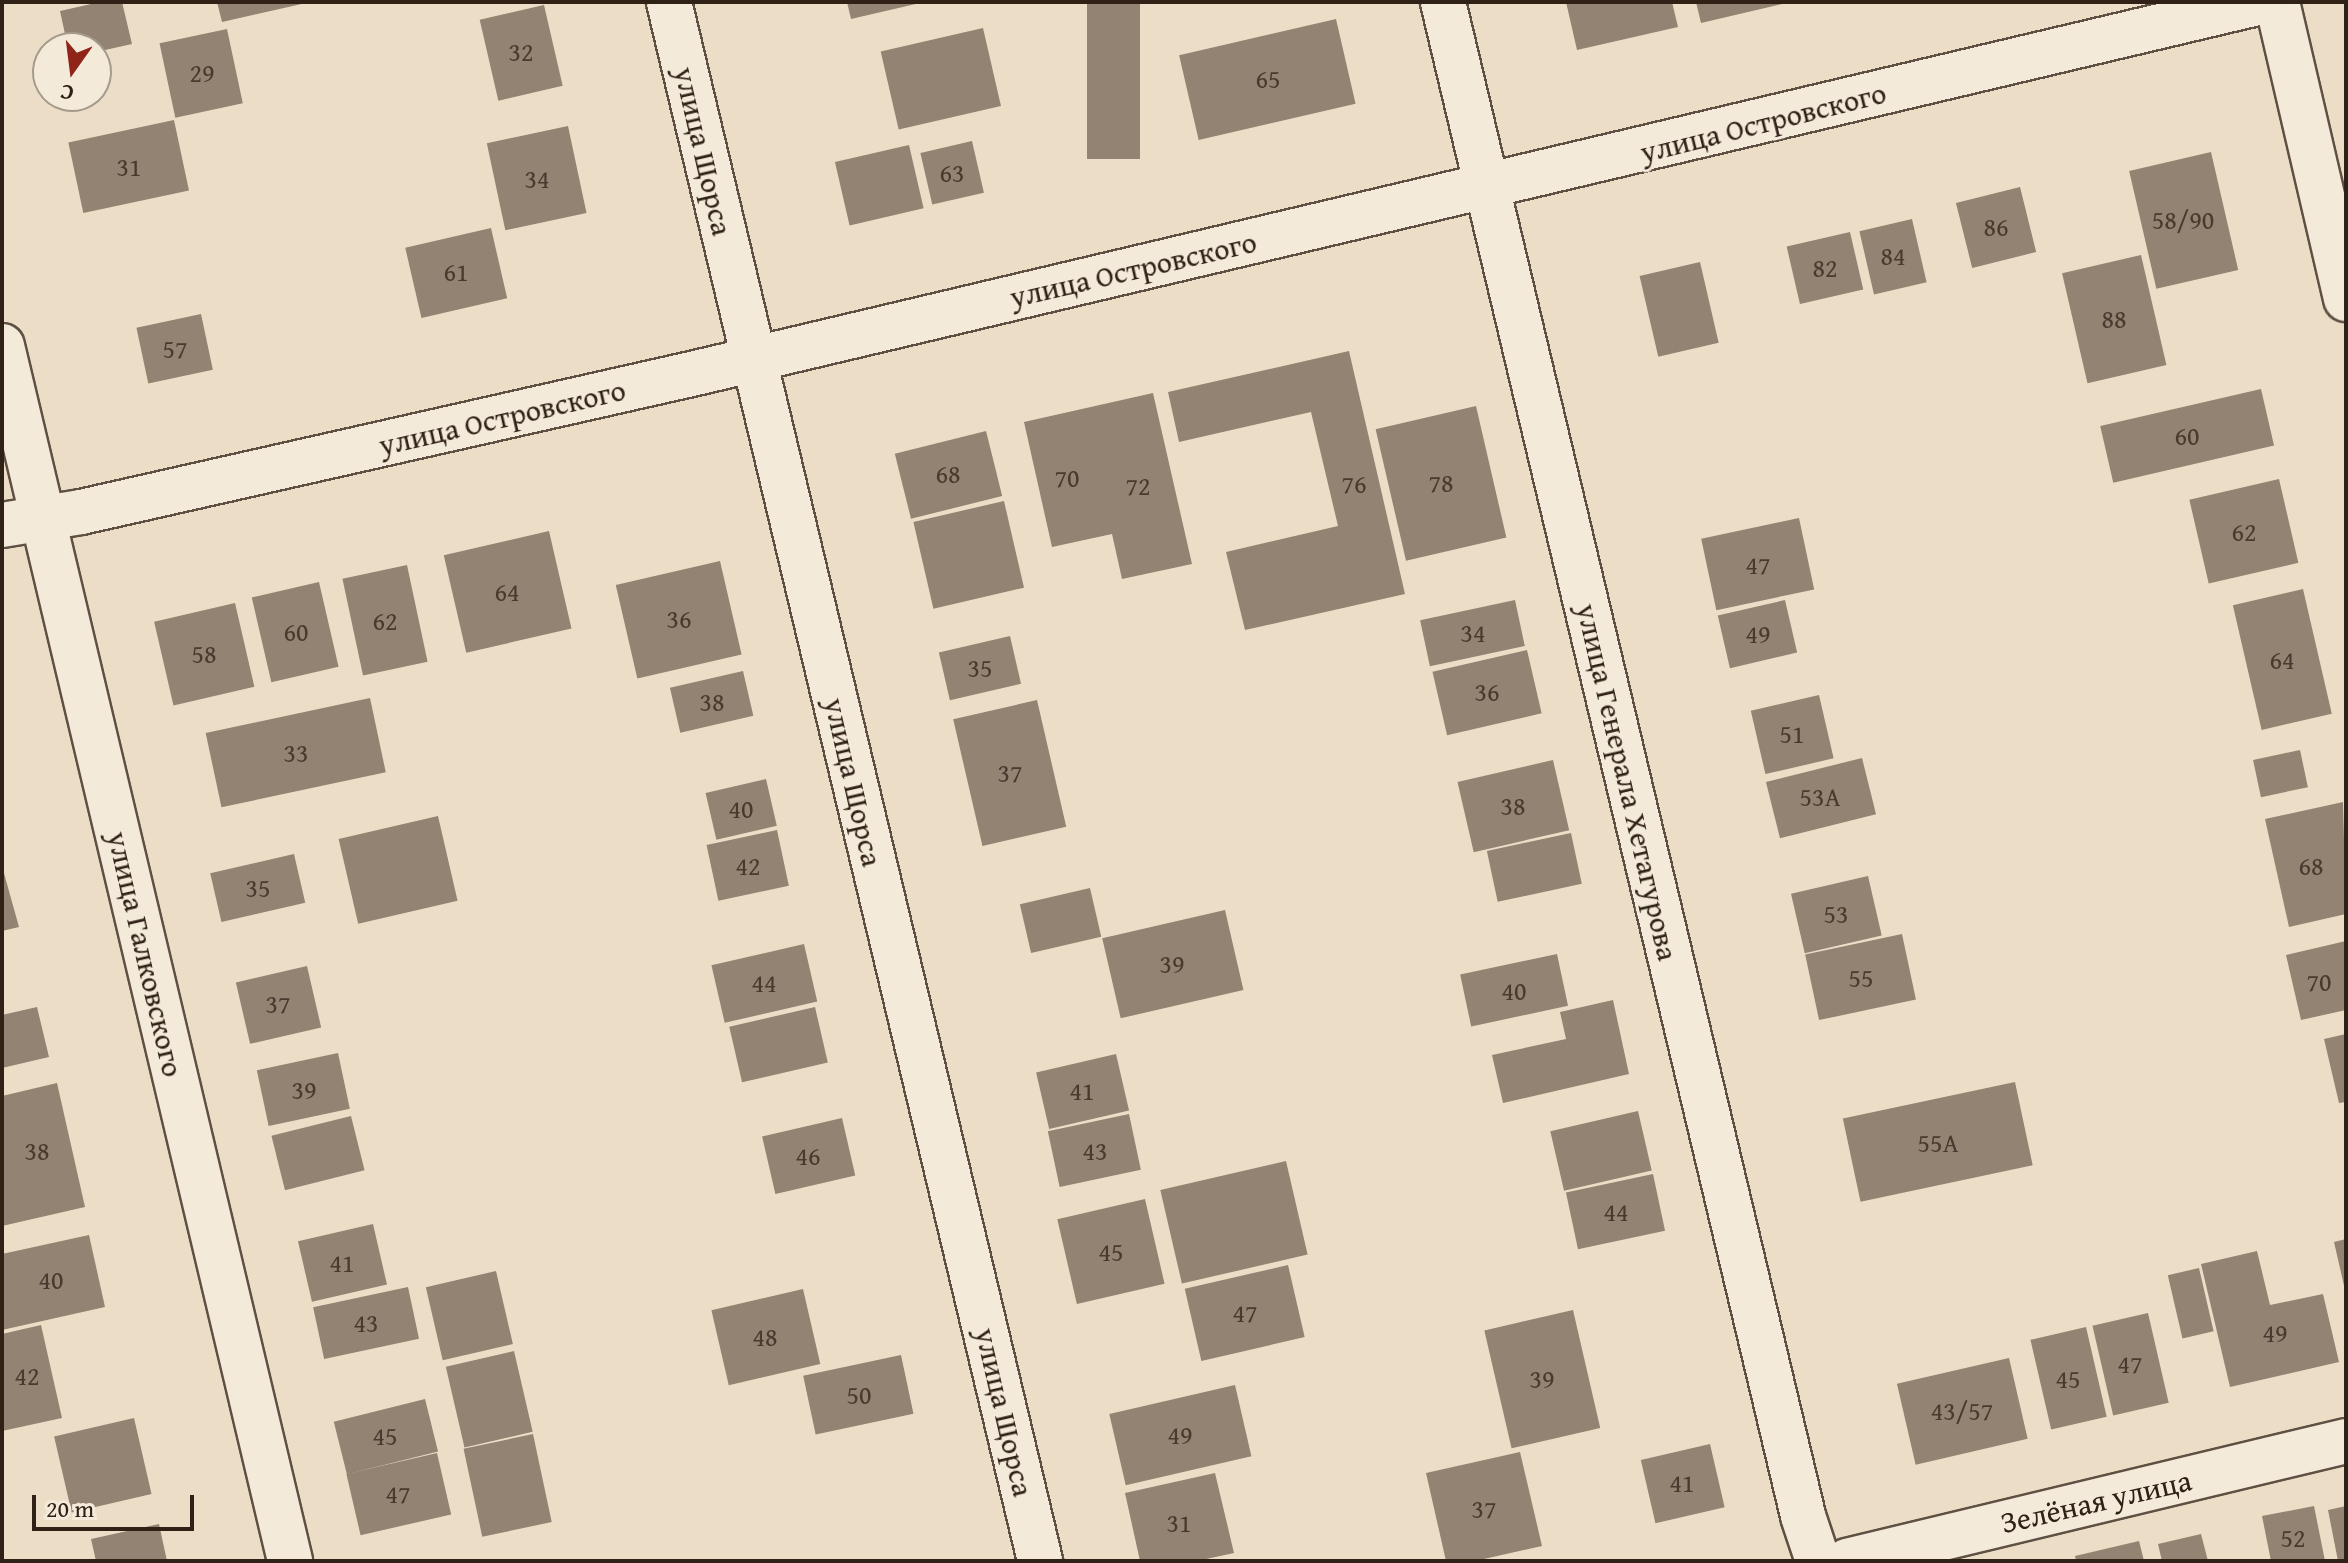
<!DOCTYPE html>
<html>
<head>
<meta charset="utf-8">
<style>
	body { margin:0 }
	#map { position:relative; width:2348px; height:1563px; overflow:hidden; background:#ecdec6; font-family:"Gentium Book Plus",serif }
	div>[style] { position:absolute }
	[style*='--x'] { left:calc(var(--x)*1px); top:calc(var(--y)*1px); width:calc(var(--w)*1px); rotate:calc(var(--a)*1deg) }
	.building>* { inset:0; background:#928372; transform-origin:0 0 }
	.roads { filter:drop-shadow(2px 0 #5f5043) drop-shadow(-2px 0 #5f5043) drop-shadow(0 2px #5f5043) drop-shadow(0 -2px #5f5043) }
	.minor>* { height:44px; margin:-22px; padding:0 22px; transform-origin:22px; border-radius:22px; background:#f3eada }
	span { translate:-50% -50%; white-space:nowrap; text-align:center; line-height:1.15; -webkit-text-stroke:6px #f3eada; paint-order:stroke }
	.number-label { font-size:26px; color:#483a2e }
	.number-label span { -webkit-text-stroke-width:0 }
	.street-label { font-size:30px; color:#302117 }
	.frame { position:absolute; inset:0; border:4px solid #302117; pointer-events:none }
	.north { position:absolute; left:32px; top:32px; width:80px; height:80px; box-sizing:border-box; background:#f3eada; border:2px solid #a59a8c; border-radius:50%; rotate:194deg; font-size:22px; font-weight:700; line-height:32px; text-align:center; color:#302117 }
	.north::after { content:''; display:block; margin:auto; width:28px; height:36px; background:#8f2418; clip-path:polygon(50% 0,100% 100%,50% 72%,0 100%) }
	.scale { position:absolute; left:32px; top:1495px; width:162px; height:36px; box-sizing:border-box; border:4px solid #302117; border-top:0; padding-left:10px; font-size:24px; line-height:28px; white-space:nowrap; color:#302117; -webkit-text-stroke:6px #f3eada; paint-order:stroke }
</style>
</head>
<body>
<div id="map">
	<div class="building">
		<div style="clip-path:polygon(100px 2px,122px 2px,132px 44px,96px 52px,96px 48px,68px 48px,60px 11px)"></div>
		<div style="clip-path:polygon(217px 2px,306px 2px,306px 3px,222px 22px)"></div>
		<div style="clip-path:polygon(847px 2px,920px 2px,920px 3px,851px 19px)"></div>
		<div style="left:1087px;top:2px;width:53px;height:157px"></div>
		<div style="clip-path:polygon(1566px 2px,1672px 2px,1678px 27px,1577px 50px)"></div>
		<div style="clip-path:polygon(1696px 2px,1786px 2px,1786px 3px,1701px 23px)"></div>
		<div style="left:544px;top:5px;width:83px;height:66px;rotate:77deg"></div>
		<div style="left:1336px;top:19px;width:87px;height:161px;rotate:77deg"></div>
		<div style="left:983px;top:28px;width:80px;height:105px;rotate:77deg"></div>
		<div style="left:227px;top:29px;width:76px;height:69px;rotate:78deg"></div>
		<div style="left:174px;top:120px;width:72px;height:108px;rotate:78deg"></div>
		<div style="left:568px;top:126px;width:89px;height:83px;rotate:78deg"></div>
		<div style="left:972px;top:141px;width:53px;height:53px;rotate:77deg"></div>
		<div style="left:909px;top:145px;width:65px;height:76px;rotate:77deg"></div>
		<div style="left:2211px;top:152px;width:121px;height:84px;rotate:77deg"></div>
		<div style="left:2020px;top:187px;width:67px;height:66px;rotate:76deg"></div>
		<div style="left:1912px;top:219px;width:65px;height:54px;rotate:77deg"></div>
		<div style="left:491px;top:228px;width:72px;height:88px;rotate:77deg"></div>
		<div style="left:1850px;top:232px;width:59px;height:65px;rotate:77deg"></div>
		<div style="left:2141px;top:255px;width:113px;height:81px;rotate:77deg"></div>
		<div style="left:1700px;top:262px;width:83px;height:62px;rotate:77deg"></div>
		<div style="left:201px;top:314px;width:57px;height:66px;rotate:78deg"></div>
		<div style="clip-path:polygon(1349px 351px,1405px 594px,1245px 630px,1226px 552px,1338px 526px,1311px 412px,1179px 442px,1168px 392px)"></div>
		<div style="left:2261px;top:389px;width:58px;height:165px;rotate:77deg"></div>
		<div style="clip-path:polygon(1153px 393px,1192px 564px,1122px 579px,1112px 534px,1052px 547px,1024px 422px)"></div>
		<div style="left:1476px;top:406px;width:135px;height:103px;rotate:77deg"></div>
		<div style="left:986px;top:431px;width:67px;height:94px;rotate:76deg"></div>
		<div style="left:2279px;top:479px;width:86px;height:92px;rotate:77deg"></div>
		<div style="left:1004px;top:501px;width:89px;height:93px;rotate:77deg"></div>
		<div style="left:1799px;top:518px;width:73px;height:100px;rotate:78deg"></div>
		<div style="left:549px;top:531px;width:100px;height:108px;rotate:77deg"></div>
		<div style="left:720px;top:561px;width:96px;height:107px;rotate:77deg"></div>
		<div style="left:407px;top:565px;width:99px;height:66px;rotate:78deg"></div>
		<div style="left:319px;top:582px;width:87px;height:69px;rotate:77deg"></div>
		<div style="left:2303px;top:589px;width:128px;height:72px;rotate:77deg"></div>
		<div style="left:1515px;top:600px;width:47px;height:97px;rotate:78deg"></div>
		<div style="left:1785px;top:600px;width:54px;height:69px;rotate:77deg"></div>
		<div style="left:235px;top:603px;width:86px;height:83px;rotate:77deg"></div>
		<div style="left:1010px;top:636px;width:49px;height:73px;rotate:77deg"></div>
		<div style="left:1527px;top:650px;width:65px;height:97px;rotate:77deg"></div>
		<div style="left:743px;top:671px;width:46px;height:75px;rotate:77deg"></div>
		<div style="left:1819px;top:695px;width:65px;height:70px;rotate:77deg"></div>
		<div style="left:370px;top:698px;width:76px;height:168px;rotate:78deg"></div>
		<div style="left:1037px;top:700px;width:130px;height:86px;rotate:77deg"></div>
		<div style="left:2300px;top:750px;width:38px;height:48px;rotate:78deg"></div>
		<div style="left:1862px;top:758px;width:58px;height:99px;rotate:76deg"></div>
		<div style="left:1553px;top:760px;width:72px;height:98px;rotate:77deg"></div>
		<div style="left:766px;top:779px;width:48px;height:62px;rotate:77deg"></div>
		<div style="clip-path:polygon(2343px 802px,2346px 914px,2289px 927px,2265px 819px)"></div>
		<div style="left:438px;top:816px;width:87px;height:102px;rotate:77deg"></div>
		<div style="left:777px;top:830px;width:57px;height:72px;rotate:78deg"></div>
		<div style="left:1571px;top:833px;width:52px;height:86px;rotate:78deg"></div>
		<div style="left:294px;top:854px;width:50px;height:86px;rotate:77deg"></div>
		<div style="clip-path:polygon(2px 866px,19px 927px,2px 931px)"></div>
		<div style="left:1868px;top:876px;width:61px;height:79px;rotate:77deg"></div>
		<div style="left:1090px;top:888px;width:50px;height:72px;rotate:77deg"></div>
		<div style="left:1225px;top:910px;width:82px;height:126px;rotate:77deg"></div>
		<div style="left:1902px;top:934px;width:67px;height:99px;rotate:78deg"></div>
		<div style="clip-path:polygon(2346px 941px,2346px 1010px,2301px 1020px,2286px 955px)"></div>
		<div style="left:804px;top:944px;width:59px;height:95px;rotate:77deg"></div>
		<div style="left:1557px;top:954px;width:53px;height:99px;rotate:78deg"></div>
		<div style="left:307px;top:966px;width:63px;height:73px;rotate:77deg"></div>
		<div style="clip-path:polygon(1613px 1000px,1629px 1074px,1503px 1103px,1492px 1055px,1566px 1039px,1560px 1012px)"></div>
		<div style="clip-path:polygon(37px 1007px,49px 1057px,2px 1068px,2px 1015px)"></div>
		<div style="left:815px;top:1007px;width:57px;height:88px;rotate:77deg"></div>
		<div style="clip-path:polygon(2346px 1034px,2346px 1102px,2339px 1103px,2324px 1039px)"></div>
		<div style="left:338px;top:1053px;width:57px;height:83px;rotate:78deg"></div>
		<div style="left:1116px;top:1054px;width:58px;height:82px;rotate:77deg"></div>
		<div style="left:2015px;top:1082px;width:85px;height:176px;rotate:78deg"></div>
		<div style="clip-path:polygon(57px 1083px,85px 1207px,2px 1226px,2px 1096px)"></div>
		<div style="left:1638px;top:1111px;width:61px;height:90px;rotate:77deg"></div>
		<div style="left:1129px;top:1114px;width:57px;height:83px;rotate:78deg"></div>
		<div style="left:351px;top:1116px;width:56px;height:82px;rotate:76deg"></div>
		<div style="left:842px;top:1118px;width:59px;height:82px;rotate:77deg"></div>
		<div style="left:1286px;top:1161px;width:96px;height:129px;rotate:77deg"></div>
		<div style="left:1653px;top:1174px;width:58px;height:89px;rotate:78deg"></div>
		<div style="left:1145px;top:1199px;width:87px;height:90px;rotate:77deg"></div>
		<div style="left:373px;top:1224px;width:62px;height:77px;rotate:77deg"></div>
		<div style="clip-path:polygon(89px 1235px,105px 1307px,2px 1330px,2px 1254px)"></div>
		<div style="clip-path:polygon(2346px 1239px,2346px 1290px,2345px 1290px,2334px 1242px)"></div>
		<div style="clip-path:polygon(2257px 1251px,2270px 1305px,2323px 1294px,2339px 1362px,2230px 1387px,2201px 1264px)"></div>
		<div style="left:1288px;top:1265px;width:74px;height:106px;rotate:77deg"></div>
		<div style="left:2199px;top:1268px;width:65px;height:32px;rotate:77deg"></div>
		<div style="left:496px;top:1271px;width:75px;height:72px;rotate:77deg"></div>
		<div style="left:408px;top:1287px;width:53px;height:97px;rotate:78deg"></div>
		<div style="left:803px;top:1289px;width:77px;height:94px;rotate:77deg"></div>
		<div style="left:1573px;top:1310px;width:121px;height:91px;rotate:77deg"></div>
		<div style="left:2148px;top:1313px;width:92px;height:57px;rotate:77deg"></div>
		<div style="clip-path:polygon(41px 1325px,62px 1418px,2px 1431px,2px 1334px)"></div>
		<div style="left:2086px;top:1327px;width:92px;height:57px;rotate:77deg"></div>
		<div style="left:514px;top:1351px;width:83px;height:70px;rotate:77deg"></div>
		<div style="left:901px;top:1355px;width:60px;height:100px;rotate:78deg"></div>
		<div style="left:2009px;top:1358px;width:83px;height:115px;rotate:77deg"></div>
		<div style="left:1235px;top:1385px;width:73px;height:129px;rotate:77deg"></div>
		<div style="left:425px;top:1399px;width:54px;height:94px;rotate:76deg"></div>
		<div style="left:134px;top:1418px;width:78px;height:82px;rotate:77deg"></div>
		<div style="left:533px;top:1434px;width:90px;height:71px;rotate:78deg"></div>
		<div style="left:1710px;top:1444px;width:65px;height:71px;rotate:77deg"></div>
		<div style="clip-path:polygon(1520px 1452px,1542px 1546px,1475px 1561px,1446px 1561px,1426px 1473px)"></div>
		<div style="left:437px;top:1453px;width:63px;height:93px;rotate:77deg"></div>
		<div style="clip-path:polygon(1215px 1473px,1234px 1553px,1197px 1561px,1140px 1561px,1125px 1493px)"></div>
		<div style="clip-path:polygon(2314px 1506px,2325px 1561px,2271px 1561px,2262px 1516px)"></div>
		<div style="clip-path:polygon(2346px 1506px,2346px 1561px,2338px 1561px,2328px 1510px)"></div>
		<div style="clip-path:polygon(159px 1524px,167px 1561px,96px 1561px,91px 1539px)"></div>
		<div style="clip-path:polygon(2201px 1534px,2208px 1561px,2162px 1561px,2158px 1544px)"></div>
		<div style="clip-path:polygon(2139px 1541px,2144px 1561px,2076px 1561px,2075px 1556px)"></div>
	</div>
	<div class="roads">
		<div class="minor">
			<div style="--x:669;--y:2;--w:1603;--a:76.61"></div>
			<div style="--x:1443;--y:2;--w:1556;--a:76.62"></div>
			<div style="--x:1803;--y:1516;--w:47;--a:71.6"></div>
			<div style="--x:2277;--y:2;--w:305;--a:76.9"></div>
			<div style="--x:2;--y:346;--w:1249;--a:76.66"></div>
			<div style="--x:2;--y:525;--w:80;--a:-9.3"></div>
			<div style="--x:81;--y:512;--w:635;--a:-12.74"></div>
			<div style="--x:700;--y:372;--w:1604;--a:-13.33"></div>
			<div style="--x:1847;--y:1561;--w:513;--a:-13.52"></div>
		</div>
	</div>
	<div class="number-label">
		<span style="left:521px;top:52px">32</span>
		<span style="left:202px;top:73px">29</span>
		<span style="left:1268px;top:79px">65</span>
		<span style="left:129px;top:167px">31</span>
		<span style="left:952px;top:173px">63</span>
		<span style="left:537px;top:179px">34</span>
		<span style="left:2183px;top:220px">58/90</span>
		<span style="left:1996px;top:227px">86</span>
		<span style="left:1893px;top:256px">84</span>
		<span style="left:1825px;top:268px">82</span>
		<span style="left:456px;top:272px">61</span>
		<span style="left:2114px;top:319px">88</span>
		<span style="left:175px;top:349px">57</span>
		<span style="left:2187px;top:436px">60</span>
		<span style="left:948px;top:474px">68</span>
		<span style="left:1067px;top:478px">70</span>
		<span style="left:1441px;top:483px">78</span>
		<span style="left:1354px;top:484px">76</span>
		<span style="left:1138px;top:486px">72</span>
		<span style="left:2244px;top:532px">62</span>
		<span style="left:1758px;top:565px">47</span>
		<span style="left:507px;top:592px">64</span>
		<span style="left:679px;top:619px">36</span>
		<span style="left:385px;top:621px">62</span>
		<span style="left:296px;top:632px">60</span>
		<span style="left:1473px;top:633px">34</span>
		<span style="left:1758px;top:634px">49</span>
		<span style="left:204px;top:654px">58</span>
		<span style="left:2282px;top:660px">64</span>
		<span style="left:980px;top:668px">35</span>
		<span style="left:1487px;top:692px">36</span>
		<span style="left:712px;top:702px">38</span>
		<span style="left:1792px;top:734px">51</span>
		<span style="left:296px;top:753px">33</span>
		<span style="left:1010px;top:773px">37</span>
		<span style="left:1820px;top:797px">53А</span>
		<span style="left:1513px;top:806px">38</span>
		<span style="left:741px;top:809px">40</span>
		<span style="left:748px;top:866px">42</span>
		<span style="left:2311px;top:866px">68</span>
		<span style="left:258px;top:888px">35</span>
		<span style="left:1836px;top:914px">53</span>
		<span style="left:1172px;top:964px">39</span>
		<span style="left:1861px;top:978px">55</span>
		<span style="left:2319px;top:982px">70</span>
		<span style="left:764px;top:983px">44</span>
		<span style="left:1514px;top:991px">40</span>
		<span style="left:278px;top:1004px">37</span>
		<span style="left:304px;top:1090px">39</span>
		<span style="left:1082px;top:1091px">41</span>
		<span style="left:1938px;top:1143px">55А</span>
		<span style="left:37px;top:1151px">38</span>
		<span style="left:1095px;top:1151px">43</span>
		<span style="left:808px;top:1156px">46</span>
		<span style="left:1616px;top:1212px">44</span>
		<span style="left:1111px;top:1252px">45</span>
		<span style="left:342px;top:1263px">41</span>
		<span style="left:51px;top:1280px">40</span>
		<span style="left:1245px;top:1313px">47</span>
		<span style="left:366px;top:1323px">43</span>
		<span style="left:2275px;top:1333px">49</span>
		<span style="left:765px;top:1337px">48</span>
		<span style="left:2130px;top:1364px">47</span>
		<span style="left:27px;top:1376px">42</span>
		<span style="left:1542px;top:1379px">39</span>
		<span style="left:2068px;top:1379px">45</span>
		<span style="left:859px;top:1395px">50</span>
		<span style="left:1962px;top:1411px">43/57</span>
		<span style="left:1180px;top:1435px">49</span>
		<span style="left:385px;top:1436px">45</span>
		<span style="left:1682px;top:1483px">41</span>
		<span style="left:398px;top:1494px">47</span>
		<span style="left:1484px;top:1509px">37</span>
		<span style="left:1179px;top:1523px">31</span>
		<span style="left:2293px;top:1538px">52</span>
	</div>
	<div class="street-label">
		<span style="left:1763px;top:122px;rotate:-14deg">улица Островского</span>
		<span style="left:704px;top:151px;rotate:77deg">улица Щорса</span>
		<span style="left:1133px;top:269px;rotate:-13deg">улица Островского</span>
		<span style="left:502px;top:417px;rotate:-13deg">улица Островского</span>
		<span style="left:854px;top:782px;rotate:77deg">улица Щорса</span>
		<span style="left:1628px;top:782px;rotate:77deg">улица Генерала Хетагурова</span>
		<span style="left:146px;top:954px;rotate:77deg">улица Галковского</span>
		<span style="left:1005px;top:1412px;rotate:77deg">улица Щорса</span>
		<span style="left:2096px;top:1501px;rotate:-13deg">Зелёная улица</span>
	</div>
	<div class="frame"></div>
	<div class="north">С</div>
	<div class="scale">20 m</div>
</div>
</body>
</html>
